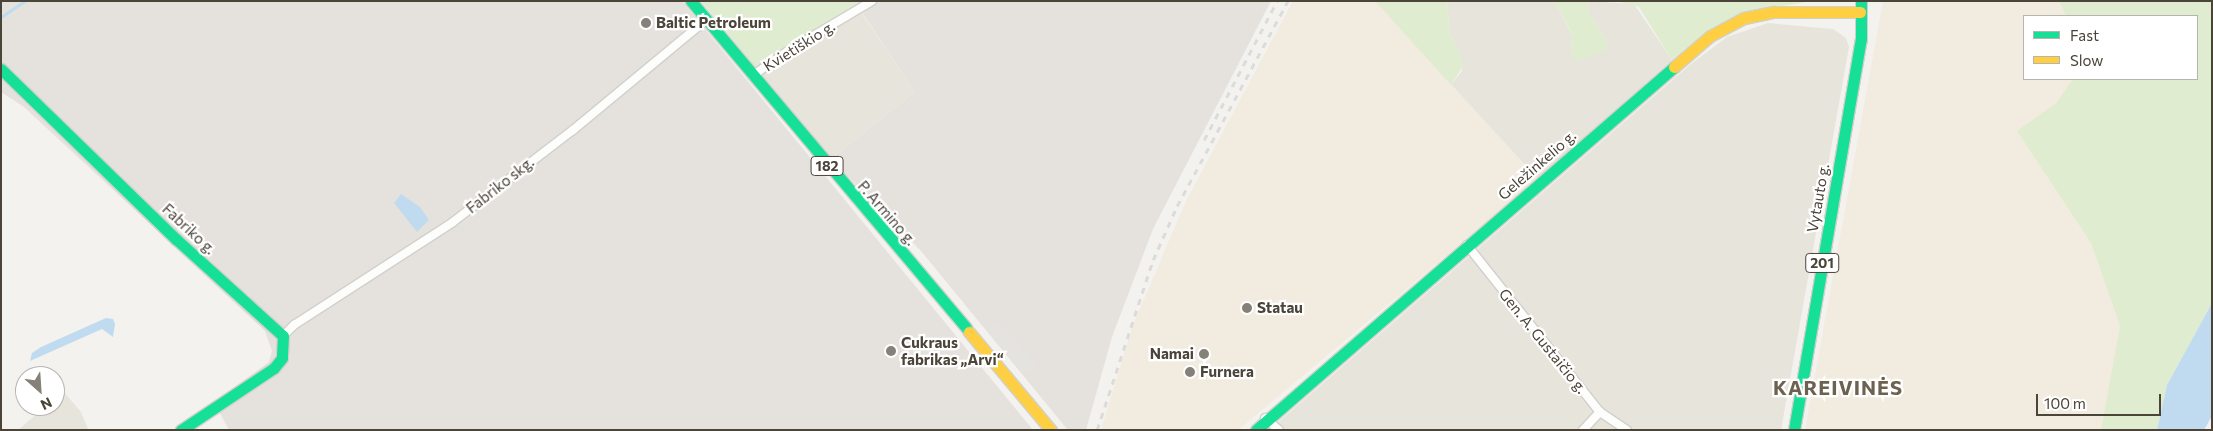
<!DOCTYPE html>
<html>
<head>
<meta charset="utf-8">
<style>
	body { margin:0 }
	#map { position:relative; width:2213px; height:431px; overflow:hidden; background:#f3f2ee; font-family:Commissioner,sans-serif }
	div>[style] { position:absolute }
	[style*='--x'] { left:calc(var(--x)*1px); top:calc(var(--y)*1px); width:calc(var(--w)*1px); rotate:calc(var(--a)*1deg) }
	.residential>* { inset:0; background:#e7e4dc }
	.commercial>* { inset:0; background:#f2ebdf }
	.industrial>* { inset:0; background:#e5e2de }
	.green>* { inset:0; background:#e0eccf }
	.parking>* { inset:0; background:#e5e3df; transform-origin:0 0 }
	.water>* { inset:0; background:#c0dbef }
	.stream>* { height:2.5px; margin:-1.25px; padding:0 1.25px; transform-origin:1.25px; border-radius:1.25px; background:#c0dbef }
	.roads { filter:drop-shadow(1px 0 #d1d0cb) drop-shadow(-1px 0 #d1d0cb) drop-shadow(0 1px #d1d0cb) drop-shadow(0 -1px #d1d0cb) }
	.street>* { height:8px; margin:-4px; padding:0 4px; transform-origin:4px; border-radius:4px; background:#fdfdfc }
	.fast>* { height:11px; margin:-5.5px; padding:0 5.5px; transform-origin:5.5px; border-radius:5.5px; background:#16e098 }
	.slow>* { height:11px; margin:-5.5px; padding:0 5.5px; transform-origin:5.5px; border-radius:5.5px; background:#ffcf43 }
	.rail>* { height:2.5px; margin-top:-1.25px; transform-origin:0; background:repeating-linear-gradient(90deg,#dbdbda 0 6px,transparent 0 12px) }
	.dots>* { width:14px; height:14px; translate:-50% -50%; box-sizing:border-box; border:2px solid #fff; border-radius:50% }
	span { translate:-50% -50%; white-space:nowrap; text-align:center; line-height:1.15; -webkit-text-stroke:4.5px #fff; paint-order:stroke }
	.shield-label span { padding:1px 4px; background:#fff; border:1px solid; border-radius:4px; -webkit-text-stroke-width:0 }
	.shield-label { font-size:14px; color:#4a4439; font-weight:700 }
	.poi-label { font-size:15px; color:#4a4439; font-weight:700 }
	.left { translate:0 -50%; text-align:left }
	.right { translate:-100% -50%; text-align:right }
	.street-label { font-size:15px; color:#4a4439 }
	.district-label { font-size:20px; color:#6d6250; font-weight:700; letter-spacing:1px }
	.frame { position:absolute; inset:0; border:2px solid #4a4439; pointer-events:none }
	.legend { position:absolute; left:2023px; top:15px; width:175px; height:65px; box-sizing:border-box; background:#fff; border:1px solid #b7b4b0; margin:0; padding:6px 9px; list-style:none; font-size:15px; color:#4a4439 }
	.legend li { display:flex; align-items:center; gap:10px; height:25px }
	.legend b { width:25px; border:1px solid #b7b4b0 }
	.north { position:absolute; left:15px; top:366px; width:50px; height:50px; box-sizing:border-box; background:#fff; border:1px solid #b7b4b0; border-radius:50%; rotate:154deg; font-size:14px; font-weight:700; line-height:20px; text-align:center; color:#4a4439 }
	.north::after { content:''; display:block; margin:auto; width:18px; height:22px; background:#858178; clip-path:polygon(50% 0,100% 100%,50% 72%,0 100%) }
	.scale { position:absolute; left:2036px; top:394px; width:125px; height:22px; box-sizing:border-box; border:2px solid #4a4439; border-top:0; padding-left:6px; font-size:15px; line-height:18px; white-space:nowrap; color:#4a4439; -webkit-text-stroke:4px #fff; paint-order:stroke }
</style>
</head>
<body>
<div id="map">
	<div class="residential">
		<div style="clip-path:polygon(861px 1px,877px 1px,861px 12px,915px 92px,831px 159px,754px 65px)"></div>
		<div style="clip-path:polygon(1447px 1px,1555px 1px,1572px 35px,1571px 55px,1609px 44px,1587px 10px,1588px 1px,1634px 4px,1672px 60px,1538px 179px,1451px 85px,1462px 71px,1461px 54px,1450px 35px)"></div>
		<div style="clip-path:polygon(1768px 23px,1833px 29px,1846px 38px,1849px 47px,1781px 430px,1269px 430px,1691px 64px,1727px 37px)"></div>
		<div style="clip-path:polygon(64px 392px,81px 412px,88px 429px,18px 430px,46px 406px,55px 406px,55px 399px)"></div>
	</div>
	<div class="commercial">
		<div style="clip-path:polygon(1293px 1px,1375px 1px,1538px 179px,1238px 430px,1101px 430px,1133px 325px,1186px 201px)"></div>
		<div style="clip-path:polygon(1883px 1px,2059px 1px,2066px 16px,2024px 16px,2024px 79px,2073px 79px,2056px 103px,2017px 131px,2091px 243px,2120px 326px,2101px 430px,1805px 430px)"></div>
	</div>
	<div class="industrial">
		<div style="clip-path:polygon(1px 1px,682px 1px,1033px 430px,229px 430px,214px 402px,269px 362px,272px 351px,265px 331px,24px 107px,1px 92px)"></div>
		<div style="clip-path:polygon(877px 1px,1271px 1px,1153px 229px,1112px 337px,1086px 430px,1067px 429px,921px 251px,831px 159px,915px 92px,861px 11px)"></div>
	</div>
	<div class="green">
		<div style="clip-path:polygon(701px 1px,861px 1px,754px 65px)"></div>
		<div style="clip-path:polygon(1375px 1px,1447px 1px,1450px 35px,1461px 54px,1463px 66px,1451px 85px)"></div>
		<div style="clip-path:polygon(1555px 1px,1588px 1px,1587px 10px,1609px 44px,1606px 49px,1578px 61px,1571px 55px,1572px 34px)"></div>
		<div style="clip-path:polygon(1616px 1px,1812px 1px,1742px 13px,1707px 30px,1672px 60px,1639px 7px)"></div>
		<div style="clip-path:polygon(2059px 1px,2212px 1px,2212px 303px,2167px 385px,2157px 430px,2101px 430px,2120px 326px,2091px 243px,2017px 131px,2056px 103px,2073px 79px,2197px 79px,2197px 16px,2066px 16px)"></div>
	</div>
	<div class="parking">
		<div style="left:999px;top:321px;width:57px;height:15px;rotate:50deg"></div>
	</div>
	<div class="water">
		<div style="clip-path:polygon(401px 194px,420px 207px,429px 220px,417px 232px,394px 203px)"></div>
		<div style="clip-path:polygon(2212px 303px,2212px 416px,2204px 430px,2157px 430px,2167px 385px)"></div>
		<div style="clip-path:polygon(106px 318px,113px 319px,115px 324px,113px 337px,102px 329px,30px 361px,32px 353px,41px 347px)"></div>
	</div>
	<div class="stream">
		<div style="--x:1;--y:17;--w:29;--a:-34"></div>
	</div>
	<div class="roads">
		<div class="street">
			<div style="--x:752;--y:76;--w:44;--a:-34.8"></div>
			<div style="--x:788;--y:51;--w:98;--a:-30.8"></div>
			<div style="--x:1467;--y:245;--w:213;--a:51.5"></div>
			<div style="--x:1600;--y:412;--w:32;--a:34"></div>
			<div style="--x:283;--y:336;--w:16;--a:-45"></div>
			<div style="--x:294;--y:325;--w:189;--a:-32.9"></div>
			<div style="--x:453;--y:222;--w:151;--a:-37.5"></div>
			<div style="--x:573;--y:130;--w:173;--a:-39.6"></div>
			<div style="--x:1265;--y:418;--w:18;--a:41"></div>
			<div style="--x:1583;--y:430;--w:25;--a:-47"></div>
		</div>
		<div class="fast">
			<div style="--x:691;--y:1;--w:427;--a:49.9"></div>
			<div style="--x:1;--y:69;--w:244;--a:44.2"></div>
			<div style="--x:176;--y:239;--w:144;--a:42.2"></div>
			<div style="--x:283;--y:336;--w:22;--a:93"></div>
			<div style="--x:282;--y:358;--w:13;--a:129"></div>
			<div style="--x:274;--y:368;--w:112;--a:146.3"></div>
			<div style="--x:1256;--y:430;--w:554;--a:-40.97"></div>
			<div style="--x:1794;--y:430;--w:397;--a:-80.3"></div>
			<div style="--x:1861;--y:39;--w:38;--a:-90"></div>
		</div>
		<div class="slow">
			<div style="--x:1674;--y:67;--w:48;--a:-40.7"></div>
			<div style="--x:1710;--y:36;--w:38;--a:-28"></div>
			<div style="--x:1744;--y:18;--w:30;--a:-12"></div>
			<div style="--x:1773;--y:12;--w:87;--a:0"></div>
			<div style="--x:969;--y:332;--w:128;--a:50.1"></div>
		</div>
	</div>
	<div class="rail">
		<div style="--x:1204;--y:140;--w:157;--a:-62.3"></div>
		<div style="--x:1097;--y:430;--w:179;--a:-71.8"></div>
		<div style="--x:1153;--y:260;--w:59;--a:-66"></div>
		<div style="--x:1177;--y:206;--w:233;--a:-61.6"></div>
	</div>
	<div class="dots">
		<div style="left:646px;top:23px;background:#858178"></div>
		<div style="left:1247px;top:308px;background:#858178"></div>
		<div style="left:891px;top:351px;background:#858178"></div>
		<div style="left:1204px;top:354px;background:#858178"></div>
		<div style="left:1190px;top:372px;background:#858178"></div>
	</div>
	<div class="shield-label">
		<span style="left:827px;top:166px">182</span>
		<span style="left:1822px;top:263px">201</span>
	</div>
	<div class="poi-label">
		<span class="left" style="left:656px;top:23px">Baltic Petroleum</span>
		<span class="left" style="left:1257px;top:308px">Statau</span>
		<span class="left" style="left:901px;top:351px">Cukraus<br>fabrikas „Arvi“</span>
		<span class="right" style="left:1194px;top:354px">Namai</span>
		<span class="left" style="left:1200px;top:372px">Furnera</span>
	</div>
	<div class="street-label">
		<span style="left:799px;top:46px;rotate:-32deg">Kvietiškio g.</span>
		<span style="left:1537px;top:165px;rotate:-41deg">Geležinkelio g.</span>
		<span style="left:500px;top:185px;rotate:-38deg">Fabriko skg.</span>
		<span style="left:1818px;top:198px;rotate:-80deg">Vytauto g.</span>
		<span style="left:887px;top:213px;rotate:49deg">P. Armino g.</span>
		<span style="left:189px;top:229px;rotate:43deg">Fabriko g.</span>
		<span style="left:1543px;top:341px;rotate:51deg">Gen. A. Gustaičio g.</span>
	</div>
	<div class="district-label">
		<span style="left:1838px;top:387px">KAREIVINĖS</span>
	</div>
	<div class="frame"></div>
	<ul class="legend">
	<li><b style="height:6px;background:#16e098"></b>Fast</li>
	<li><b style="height:6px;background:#ffcf43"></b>Slow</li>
	</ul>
	<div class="north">N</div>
	<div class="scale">100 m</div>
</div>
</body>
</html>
